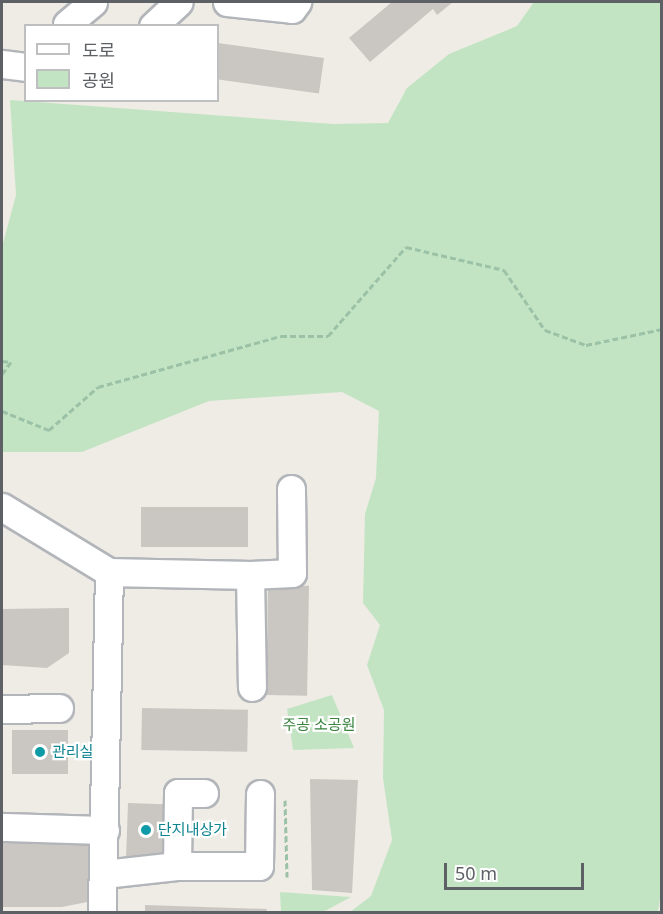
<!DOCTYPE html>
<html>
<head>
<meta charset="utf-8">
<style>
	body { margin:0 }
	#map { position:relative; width:663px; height:914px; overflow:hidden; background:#eeece5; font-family:"Noto Sans","Noto Sans KR",sans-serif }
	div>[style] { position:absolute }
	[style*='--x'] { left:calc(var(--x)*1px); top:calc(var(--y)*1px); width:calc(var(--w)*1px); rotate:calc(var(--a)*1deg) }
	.green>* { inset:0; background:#c3e4c3 }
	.building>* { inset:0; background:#cac7c2; transform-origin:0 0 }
	.path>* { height:3px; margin-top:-1.5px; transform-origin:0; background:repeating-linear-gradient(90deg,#9bc2a6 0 6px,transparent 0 9px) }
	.roads { filter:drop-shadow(2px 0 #b2b5b9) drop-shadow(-2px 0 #b2b5b9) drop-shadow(0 2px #b2b5b9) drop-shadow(0 -2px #b2b5b9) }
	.minor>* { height:27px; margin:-13.5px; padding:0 13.5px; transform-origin:13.5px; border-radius:13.5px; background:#fff }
	.dots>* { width:16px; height:16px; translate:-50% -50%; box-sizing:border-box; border:3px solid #fff; border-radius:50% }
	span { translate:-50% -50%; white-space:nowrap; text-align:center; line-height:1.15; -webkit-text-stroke:4.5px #fff; paint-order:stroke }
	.park-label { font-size:15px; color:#3b853f }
	.culture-label { font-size:15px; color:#0d838f }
	.left { translate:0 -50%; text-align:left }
	.frame { position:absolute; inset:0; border:3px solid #5d6064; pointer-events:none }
	.legend { position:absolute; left:24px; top:24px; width:195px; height:78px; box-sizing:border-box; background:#fff; border:2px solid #bebfc1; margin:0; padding:8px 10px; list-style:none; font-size:18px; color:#5d6064 }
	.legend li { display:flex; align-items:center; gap:12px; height:30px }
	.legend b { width:30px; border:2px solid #bebfc1 }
	.scale { position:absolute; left:444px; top:863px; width:140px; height:27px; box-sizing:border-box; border:3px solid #5d6064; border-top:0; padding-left:8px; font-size:18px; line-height:21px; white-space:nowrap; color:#5d6064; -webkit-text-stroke:4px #fff; paint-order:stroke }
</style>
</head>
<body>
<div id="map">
	<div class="green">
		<div style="clip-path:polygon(534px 2px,661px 2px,662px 885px,658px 912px,350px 912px,371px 896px,392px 840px,383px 778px,384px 710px,367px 665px,380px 625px,363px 603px,365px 514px,376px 478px,379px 411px,342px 392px,209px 401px,82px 452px,2px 452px,2px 247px,16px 195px,10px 100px,333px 124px,388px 123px,407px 88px,449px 54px,517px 26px)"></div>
		<div style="clip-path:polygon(332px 695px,354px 748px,293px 750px,287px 709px)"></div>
		<div style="clip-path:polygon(280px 892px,351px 897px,323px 912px,281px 912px)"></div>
	</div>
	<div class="building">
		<div style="clip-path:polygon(392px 2px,453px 2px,437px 15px,433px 9px,370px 62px,349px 38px)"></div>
		<div style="left:218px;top:43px;width:107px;height:36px;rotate:8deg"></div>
		<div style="left:248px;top:507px;width:40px;height:107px;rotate:90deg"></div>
		<div style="left:268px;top:585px;width:41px;height:110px;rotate:1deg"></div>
		<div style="clip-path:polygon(69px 608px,69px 653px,47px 668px,2px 665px,2px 609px)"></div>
		<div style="left:142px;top:708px;width:106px;height:42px;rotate:1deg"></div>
		<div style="left:12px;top:730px;width:56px;height:44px"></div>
		<div style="clip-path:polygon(310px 779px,358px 780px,352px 893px,312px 890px)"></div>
		<div style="left:128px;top:803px;width:36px;height:55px;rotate:2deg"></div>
		<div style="clip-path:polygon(2px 835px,90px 838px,92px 901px,62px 907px,2px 907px)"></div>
		<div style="clip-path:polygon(145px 905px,267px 909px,266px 912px,145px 912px)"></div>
	</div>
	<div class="path">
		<div style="--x:2;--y:361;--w:9;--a:6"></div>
		<div style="--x:11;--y:362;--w:15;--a:127"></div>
		<div style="--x:2;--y:411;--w:51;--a:22"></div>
		<div style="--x:49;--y:430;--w:65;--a:-41.3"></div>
		<div style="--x:98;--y:387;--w:190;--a:-15.6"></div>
		<div style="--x:281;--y:336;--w:47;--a:0"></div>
		<div style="--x:328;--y:336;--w:118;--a:-48.8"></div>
		<div style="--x:406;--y:247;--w:101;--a:13.2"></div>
		<div style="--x:504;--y:270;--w:73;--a:55.7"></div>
		<div style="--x:545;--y:330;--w:44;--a:20.1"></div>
		<div style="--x:586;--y:345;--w:78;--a:-11.9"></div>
		<div style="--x:285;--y:800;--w:77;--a:88.5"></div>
	</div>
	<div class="roads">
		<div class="minor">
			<div style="--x:227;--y:2;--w:65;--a:6.1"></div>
			<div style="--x:292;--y:9;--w:9;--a:-54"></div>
			<div style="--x:67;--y:24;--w:34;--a:-40"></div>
			<div style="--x:153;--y:26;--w:35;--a:-43"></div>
			<div style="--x:2;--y:64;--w:24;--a:7"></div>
			<div style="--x:2;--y:507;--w:125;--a:31.3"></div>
			<div style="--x:109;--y:572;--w:340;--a:91.2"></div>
			<div style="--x:109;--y:572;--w:141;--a:1.2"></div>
			<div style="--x:250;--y:575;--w:112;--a:89"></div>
			<div style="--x:250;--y:575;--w:42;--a:-2.7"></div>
			<div style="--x:292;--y:573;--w:84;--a:-90.7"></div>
			<div style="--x:2;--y:709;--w:57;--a:-1"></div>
			<div style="--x:2;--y:827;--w:103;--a:1.7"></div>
			<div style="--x:177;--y:866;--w:73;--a:-89.2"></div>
			<div style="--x:178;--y:793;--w:26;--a:0"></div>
			<div style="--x:104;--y:874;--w:73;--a:-6.3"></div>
			<div style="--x:177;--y:866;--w:82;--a:0"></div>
			<div style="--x:259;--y:866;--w:72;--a:-89.2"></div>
		</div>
	</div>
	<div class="dots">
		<div style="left:40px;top:752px;background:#0f9aa8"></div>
		<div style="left:146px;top:830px;background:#0f9aa8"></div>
	</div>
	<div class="park-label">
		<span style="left:319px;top:725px">주공 소공원</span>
	</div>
	<div class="culture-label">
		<span class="left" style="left:52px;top:752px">관리실</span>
		<span class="left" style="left:158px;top:830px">단지내상가</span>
	</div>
	<div class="frame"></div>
	<ul class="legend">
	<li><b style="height:8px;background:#fff"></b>도로</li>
	<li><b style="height:16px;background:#c3e4c3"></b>공원</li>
	</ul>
	<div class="scale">50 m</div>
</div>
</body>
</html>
